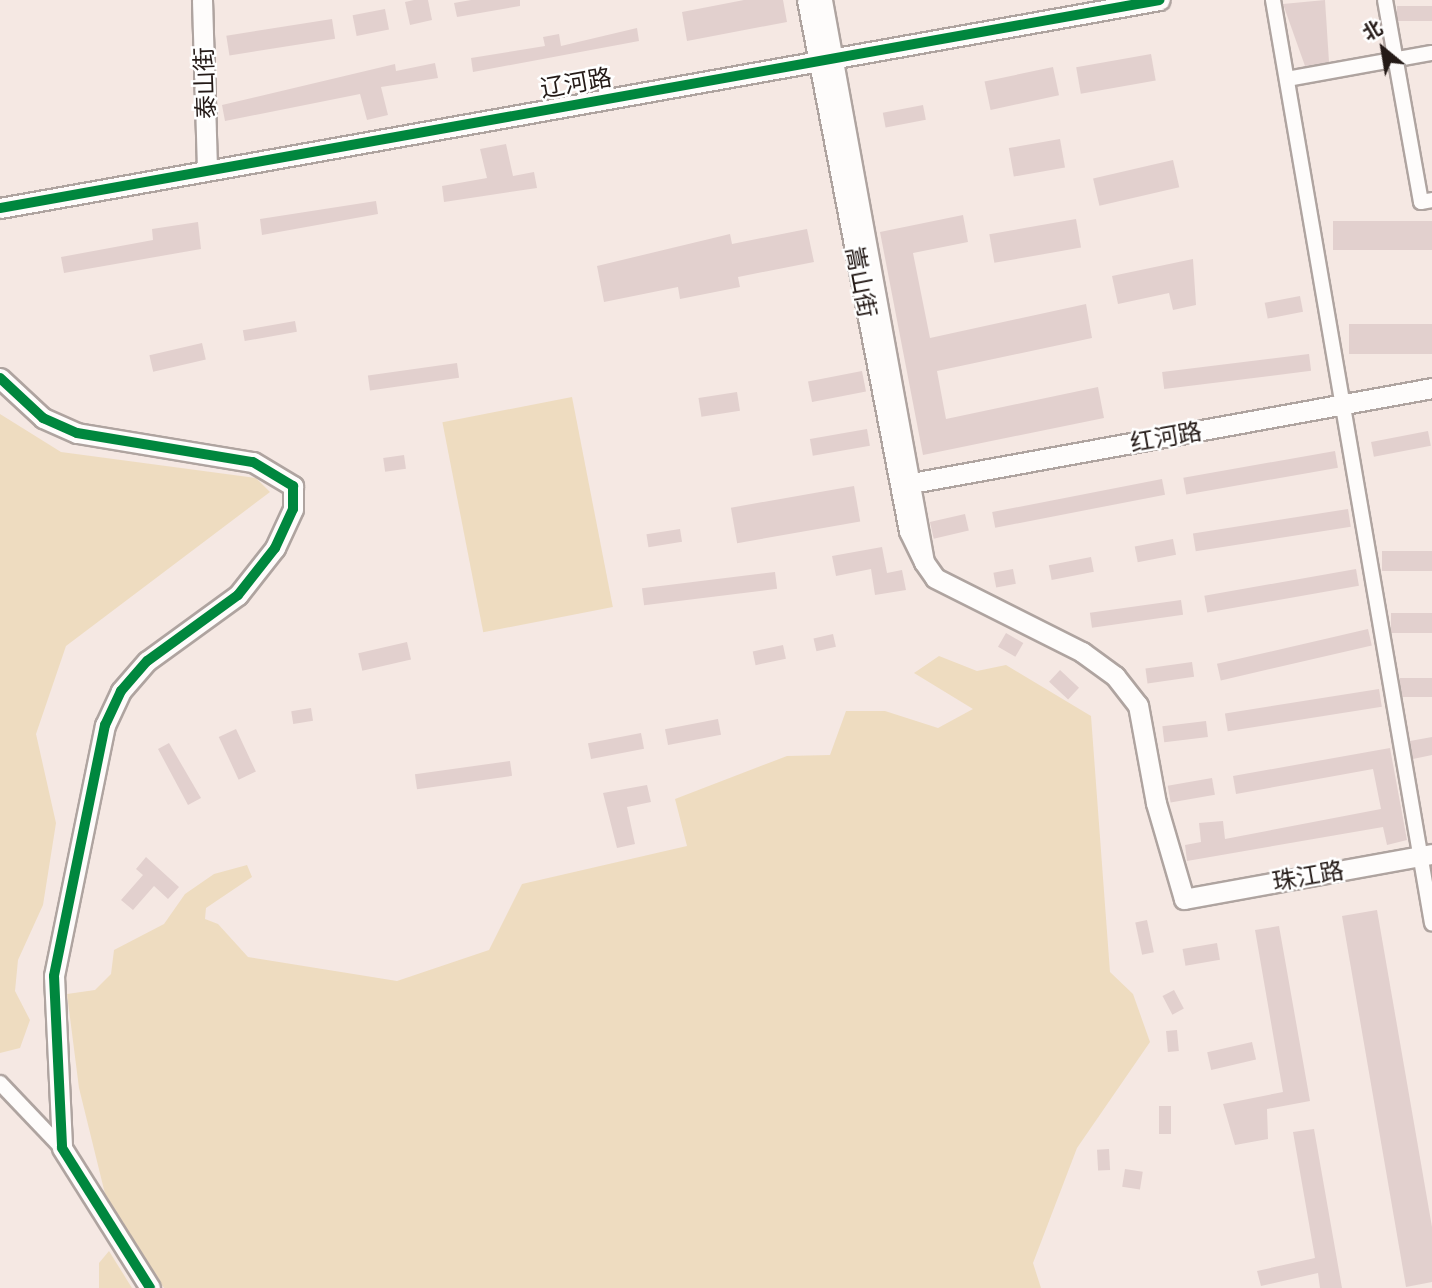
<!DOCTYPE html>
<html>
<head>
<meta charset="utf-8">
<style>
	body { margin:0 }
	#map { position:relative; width:1432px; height:1288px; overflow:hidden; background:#f5e8e3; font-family:Poppins,"Noto Sans SC",sans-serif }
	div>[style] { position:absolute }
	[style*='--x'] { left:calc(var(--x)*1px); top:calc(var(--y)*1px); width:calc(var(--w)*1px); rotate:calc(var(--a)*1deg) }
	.green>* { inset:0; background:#eedcc0; transform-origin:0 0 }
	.building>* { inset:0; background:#e2d0ce; transform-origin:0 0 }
	.roads { filter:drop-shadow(2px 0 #afa4a0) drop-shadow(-2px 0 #afa4a0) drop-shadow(0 2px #afa4a0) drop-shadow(0 -2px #afa4a0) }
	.street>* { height:14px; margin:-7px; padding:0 7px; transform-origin:7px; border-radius:7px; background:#fefcfb }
	.secondary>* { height:19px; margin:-9.5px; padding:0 9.5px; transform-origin:9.5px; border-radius:9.5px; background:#fefcfb }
	.cycleway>* { height:10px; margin:-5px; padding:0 5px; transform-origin:5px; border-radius:5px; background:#00873e }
	span { translate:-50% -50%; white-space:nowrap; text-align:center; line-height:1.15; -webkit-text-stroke:5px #fff; paint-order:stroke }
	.street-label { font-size:24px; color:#241a17 }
	.north { position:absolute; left:1348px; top:14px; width:70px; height:70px; -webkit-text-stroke:5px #fff; paint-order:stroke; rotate:330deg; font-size:19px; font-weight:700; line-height:28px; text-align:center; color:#241a17 }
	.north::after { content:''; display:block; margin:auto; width:24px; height:32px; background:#241a17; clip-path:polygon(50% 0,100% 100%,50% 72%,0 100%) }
</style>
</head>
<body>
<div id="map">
	<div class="green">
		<div style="left:572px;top:397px;width:214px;height:132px;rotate:79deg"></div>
		<div style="clip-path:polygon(0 414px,61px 452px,256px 478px,270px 492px,66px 646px,36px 734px,56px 823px,43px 905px,18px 960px,15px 991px,30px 1020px,20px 1048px,0 1053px)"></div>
		<div style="clip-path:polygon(939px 656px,977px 671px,1006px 665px,1091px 716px,1110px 972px,1133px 994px,1150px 1042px,1077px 1148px,1033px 1263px,1041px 1288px,164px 1288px,108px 1206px,79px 1088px,67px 994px,95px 990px,111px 974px,114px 950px,164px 924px,185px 894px,214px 874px,247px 865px,252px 877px,206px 908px,205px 919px,218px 924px,248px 957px,397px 981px,489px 950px,522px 884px,687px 846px,675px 799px,787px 756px,830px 755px,846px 711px,885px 711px,938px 728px,973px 709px,914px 673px)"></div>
		<div style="clip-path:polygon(109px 1251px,132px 1288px,99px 1288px,99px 1263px)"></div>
	</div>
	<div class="building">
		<div style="clip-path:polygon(414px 0,428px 0,432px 20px,410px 25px,405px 2px)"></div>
		<div style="clip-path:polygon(471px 0,520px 0,520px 6px,457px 17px,454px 3px)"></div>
		<div style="clip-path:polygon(744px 0,783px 0,787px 22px,687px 41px,682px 12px)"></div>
		<div style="clip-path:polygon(1325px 0,1329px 62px,1305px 66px,1283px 4px)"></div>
		<div style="left:1432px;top:6px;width:15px;height:35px;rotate:90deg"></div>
		<div style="left:385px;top:9px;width:21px;height:33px;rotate:79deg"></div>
		<div style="left:332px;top:19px;width:20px;height:107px;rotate:81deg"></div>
		<div style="clip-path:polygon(637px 28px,639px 41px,473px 72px,471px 58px,545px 46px,543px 37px,559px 34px,561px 46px)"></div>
		<div style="left:1151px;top:54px;width:27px;height:76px;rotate:80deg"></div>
		<div style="clip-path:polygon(435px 63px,438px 78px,381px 87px,388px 115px,367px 120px,360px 94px,225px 121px,222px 105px,395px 64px,396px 71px)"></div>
		<div style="left:1053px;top:67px;width:29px;height:70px;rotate:78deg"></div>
		<div style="left:923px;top:105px;width:15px;height:41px;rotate:79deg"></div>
		<div style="left:1060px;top:139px;width:29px;height:52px;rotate:80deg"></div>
		<div style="clip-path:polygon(506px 144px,513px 176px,534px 172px,537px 188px,444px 202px,442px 186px,487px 178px,480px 149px)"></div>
		<div style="left:1173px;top:160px;width:28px;height:82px;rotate:77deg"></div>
		<div style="clip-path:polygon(376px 201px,378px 214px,262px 235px,260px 219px)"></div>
		<div style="clip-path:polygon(963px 215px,968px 242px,913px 253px,930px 338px,1086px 304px,1092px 338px,937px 371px,946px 419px,1098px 387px,1104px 418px,923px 455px,880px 232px)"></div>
		<div style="left:1076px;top:219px;width:29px;height:88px;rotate:80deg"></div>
		<div style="left:1432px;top:221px;width:29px;height:99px;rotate:90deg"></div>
		<div style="clip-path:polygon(198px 222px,201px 249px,64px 273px,61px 257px,153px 240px,152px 229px)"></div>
		<div style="clip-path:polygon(807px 229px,814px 262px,738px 277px,740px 287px,680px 299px,678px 287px,604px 302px,597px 266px,730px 234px,732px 244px)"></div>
		<div style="clip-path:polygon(1193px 259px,1196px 305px,1173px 310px,1169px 293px,1118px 304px,1112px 276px)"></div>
		<div style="left:1300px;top:296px;width:16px;height:36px;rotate:79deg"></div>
		<div style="left:295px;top:321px;width:11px;height:53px;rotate:80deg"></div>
		<div style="left:1432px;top:324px;width:30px;height:83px;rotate:90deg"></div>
		<div style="left:202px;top:343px;width:17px;height:54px;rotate:77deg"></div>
		<div style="left:1309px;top:354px;width:17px;height:148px;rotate:83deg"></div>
		<div style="left:457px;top:363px;width:15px;height:90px;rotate:82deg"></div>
		<div style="left:862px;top:371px;width:21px;height:55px;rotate:79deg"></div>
		<div style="left:737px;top:392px;width:19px;height:39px;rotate:81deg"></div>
		<div style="left:867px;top:429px;width:17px;height:58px;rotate:80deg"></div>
		<div style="left:1428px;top:431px;width:15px;height:58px;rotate:79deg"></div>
		<div style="left:1335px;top:451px;width:17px;height:154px;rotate:80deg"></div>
		<div style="left:404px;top:455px;width:14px;height:21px;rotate:82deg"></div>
		<div style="left:1162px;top:479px;width:16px;height:173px;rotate:79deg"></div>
		<div style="left:854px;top:486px;width:36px;height:125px;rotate:80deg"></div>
		<div style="left:1348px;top:509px;width:18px;height:157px;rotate:81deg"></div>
		<div style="left:965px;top:514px;width:17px;height:36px;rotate:77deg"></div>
		<div style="left:680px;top:529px;width:13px;height:34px;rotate:81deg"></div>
		<div style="left:1173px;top:539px;width:16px;height:39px;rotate:79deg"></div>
		<div style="clip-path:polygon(882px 547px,887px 573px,902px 570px,906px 590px,875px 595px,871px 569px,836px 576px,832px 556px)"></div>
		<div style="left:1432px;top:551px;width:20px;height:50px;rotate:90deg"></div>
		<div style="left:1091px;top:557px;width:15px;height:43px;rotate:79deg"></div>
		<div style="left:1013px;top:569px;width:15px;height:20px;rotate:79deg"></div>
		<div style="left:1356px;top:569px;width:17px;height:154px;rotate:80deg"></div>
		<div style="left:775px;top:572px;width:17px;height:134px;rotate:83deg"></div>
		<div style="left:1181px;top:600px;width:15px;height:92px;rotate:82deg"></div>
		<div style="left:1432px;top:613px;width:20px;height:41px;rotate:90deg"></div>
		<div style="left:1368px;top:629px;width:17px;height:155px;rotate:77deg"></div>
		<div style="left:1006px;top:633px;width:20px;height:16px;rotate:30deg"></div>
		<div style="left:833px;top:634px;width:13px;height:20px;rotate:77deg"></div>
		<div style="left:407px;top:642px;width:18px;height:50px;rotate:77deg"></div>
		<div style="left:783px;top:645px;width:14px;height:31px;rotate:78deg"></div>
		<div style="left:1192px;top:662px;width:15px;height:47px;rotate:82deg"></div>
		<div style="left:1060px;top:670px;width:26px;height:16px;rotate:43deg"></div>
		<div style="left:1432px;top:678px;width:19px;height:32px;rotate:90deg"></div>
		<div style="left:1379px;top:689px;width:18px;height:156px;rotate:81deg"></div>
		<div style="left:311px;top:708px;width:13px;height:20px;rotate:81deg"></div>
		<div style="left:718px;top:719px;width:16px;height:54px;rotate:79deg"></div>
		<div style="left:1206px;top:721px;width:16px;height:44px;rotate:83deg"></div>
		<div style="left:236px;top:729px;width:47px;height:19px;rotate:65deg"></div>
		<div style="left:641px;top:733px;width:16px;height:54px;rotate:79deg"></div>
		<div style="clip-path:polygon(1432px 737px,1432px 755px,1413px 759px,1410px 741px)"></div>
		<div style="clip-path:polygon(169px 743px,201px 798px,188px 805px,158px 749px)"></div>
		<div style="clip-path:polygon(1390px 748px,1407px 840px,1387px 845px,1383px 827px,1187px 861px,1185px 845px,1201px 842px,1199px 823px,1223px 821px,1225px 839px,1381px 809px,1373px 769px,1236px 794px,1233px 776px)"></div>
		<div style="left:510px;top:761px;width:15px;height:96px;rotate:82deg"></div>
		<div style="left:1212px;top:778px;width:17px;height:45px;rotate:80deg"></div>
		<div style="clip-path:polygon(647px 785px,651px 802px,627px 807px,635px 844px,617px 848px,603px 793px)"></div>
		<div style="clip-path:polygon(146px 857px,179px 887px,168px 899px,154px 886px,133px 910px,121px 900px,143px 875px,136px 869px)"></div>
		<div style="clip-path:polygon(1377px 910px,1432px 1227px,1432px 1282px,1406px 1287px,1342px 916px)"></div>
		<div style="left:1147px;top:920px;width:33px;height:12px;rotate:78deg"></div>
		<div style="clip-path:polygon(1279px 926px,1310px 1101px,1267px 1109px,1268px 1139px,1235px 1145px,1223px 1104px,1283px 1092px,1255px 930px)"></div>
		<div style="left:1217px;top:943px;width:17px;height:35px;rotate:80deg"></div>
		<div style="left:1174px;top:990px;width:21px;height:13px;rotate:62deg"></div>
		<div style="left:1177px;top:1030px;width:21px;height:11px;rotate:85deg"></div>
		<div style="left:1252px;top:1042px;width:18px;height:46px;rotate:77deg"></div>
		<div style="left:1159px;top:1106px;width:12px;height:28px"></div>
		<div style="clip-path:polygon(1314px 1129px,1342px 1288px,1320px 1288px,1318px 1273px,1261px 1286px,1257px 1271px,1315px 1258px,1293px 1132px)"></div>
		<div style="left:1109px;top:1149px;width:21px;height:12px;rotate:87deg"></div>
		<div style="left:1125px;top:1169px;width:18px;height:18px;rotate:9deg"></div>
	</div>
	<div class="roads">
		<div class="street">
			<div style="--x:1273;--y:0;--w:937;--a:80.23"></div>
			<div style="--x:1385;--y:0;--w:205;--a:79.9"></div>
			<div style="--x:1421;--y:202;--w:11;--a:-10"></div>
			<div style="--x:1287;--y:79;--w:147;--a:-10.2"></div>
			<div style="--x:0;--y:1083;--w:90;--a:46.4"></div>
		</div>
		<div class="secondary">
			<div style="--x:202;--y:0;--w:167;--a:88.3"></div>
			<div style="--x:807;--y:0;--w:541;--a:79.13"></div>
			<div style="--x:909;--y:531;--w:34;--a:64"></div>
			<div style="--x:924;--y:562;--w:571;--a:-100.29"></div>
			<div style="--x:0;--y:208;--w:1178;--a:-10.17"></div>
			<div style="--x:0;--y:378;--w:59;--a:42.9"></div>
			<div style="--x:43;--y:418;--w:37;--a:24"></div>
			<div style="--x:77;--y:433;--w:178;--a:9.4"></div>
			<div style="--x:253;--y:462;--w:47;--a:31"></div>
			<div style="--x:293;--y:486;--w:23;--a:90"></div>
			<div style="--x:293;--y:509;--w:43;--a:114.8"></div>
			<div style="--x:275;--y:548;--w:60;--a:128.2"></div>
			<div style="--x:238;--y:595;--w:112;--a:144"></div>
			<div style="--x:147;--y:661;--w:40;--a:131"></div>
			<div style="--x:121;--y:691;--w:38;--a:115"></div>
			<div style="--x:105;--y:725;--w:256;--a:101.5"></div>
			<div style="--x:54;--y:976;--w:172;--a:87.3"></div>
			<div style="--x:62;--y:1148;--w:165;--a:57.8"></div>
			<div style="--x:901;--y:485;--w:540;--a:-10.35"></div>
			<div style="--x:924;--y:562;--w:19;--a:55"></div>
			<div style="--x:935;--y:578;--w:165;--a:26.7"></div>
			<div style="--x:1082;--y:652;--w:41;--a:36"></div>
			<div style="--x:1115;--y:676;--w:37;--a:52"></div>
			<div style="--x:1138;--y:705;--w:100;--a:79.6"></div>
			<div style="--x:1156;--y:803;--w:100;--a:73.7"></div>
			<div style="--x:1184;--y:899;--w:252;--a:-10.3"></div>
		</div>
	</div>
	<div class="cycleway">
		<div style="--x:0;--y:208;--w:1178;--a:-10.17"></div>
		<div style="--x:0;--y:378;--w:59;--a:42.9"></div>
		<div style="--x:43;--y:418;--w:37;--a:24"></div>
		<div style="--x:77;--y:433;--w:178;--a:9.4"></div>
		<div style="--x:253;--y:462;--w:47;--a:31"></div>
		<div style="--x:293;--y:486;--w:23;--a:90"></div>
		<div style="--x:293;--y:509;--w:43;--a:114.8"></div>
		<div style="--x:275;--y:548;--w:60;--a:128.2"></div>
		<div style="--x:238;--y:595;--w:112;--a:144"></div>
		<div style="--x:147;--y:661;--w:40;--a:131"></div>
		<div style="--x:121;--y:691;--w:38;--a:115"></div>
		<div style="--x:105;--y:725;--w:256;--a:101.5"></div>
		<div style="--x:54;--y:976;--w:172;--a:87.3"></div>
		<div style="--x:62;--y:1148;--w:165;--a:57.8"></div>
	</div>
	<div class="street-label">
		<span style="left:205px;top:83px;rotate:-92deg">泰山街</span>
		<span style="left:576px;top:83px;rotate:-10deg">辽河路</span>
		<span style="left:861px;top:282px;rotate:79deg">嵩山街</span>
		<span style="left:1166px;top:437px;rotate:-10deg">红河路</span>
		<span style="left:1308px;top:876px;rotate:-10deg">珠江路</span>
	</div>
	<div class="north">北</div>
</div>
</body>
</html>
